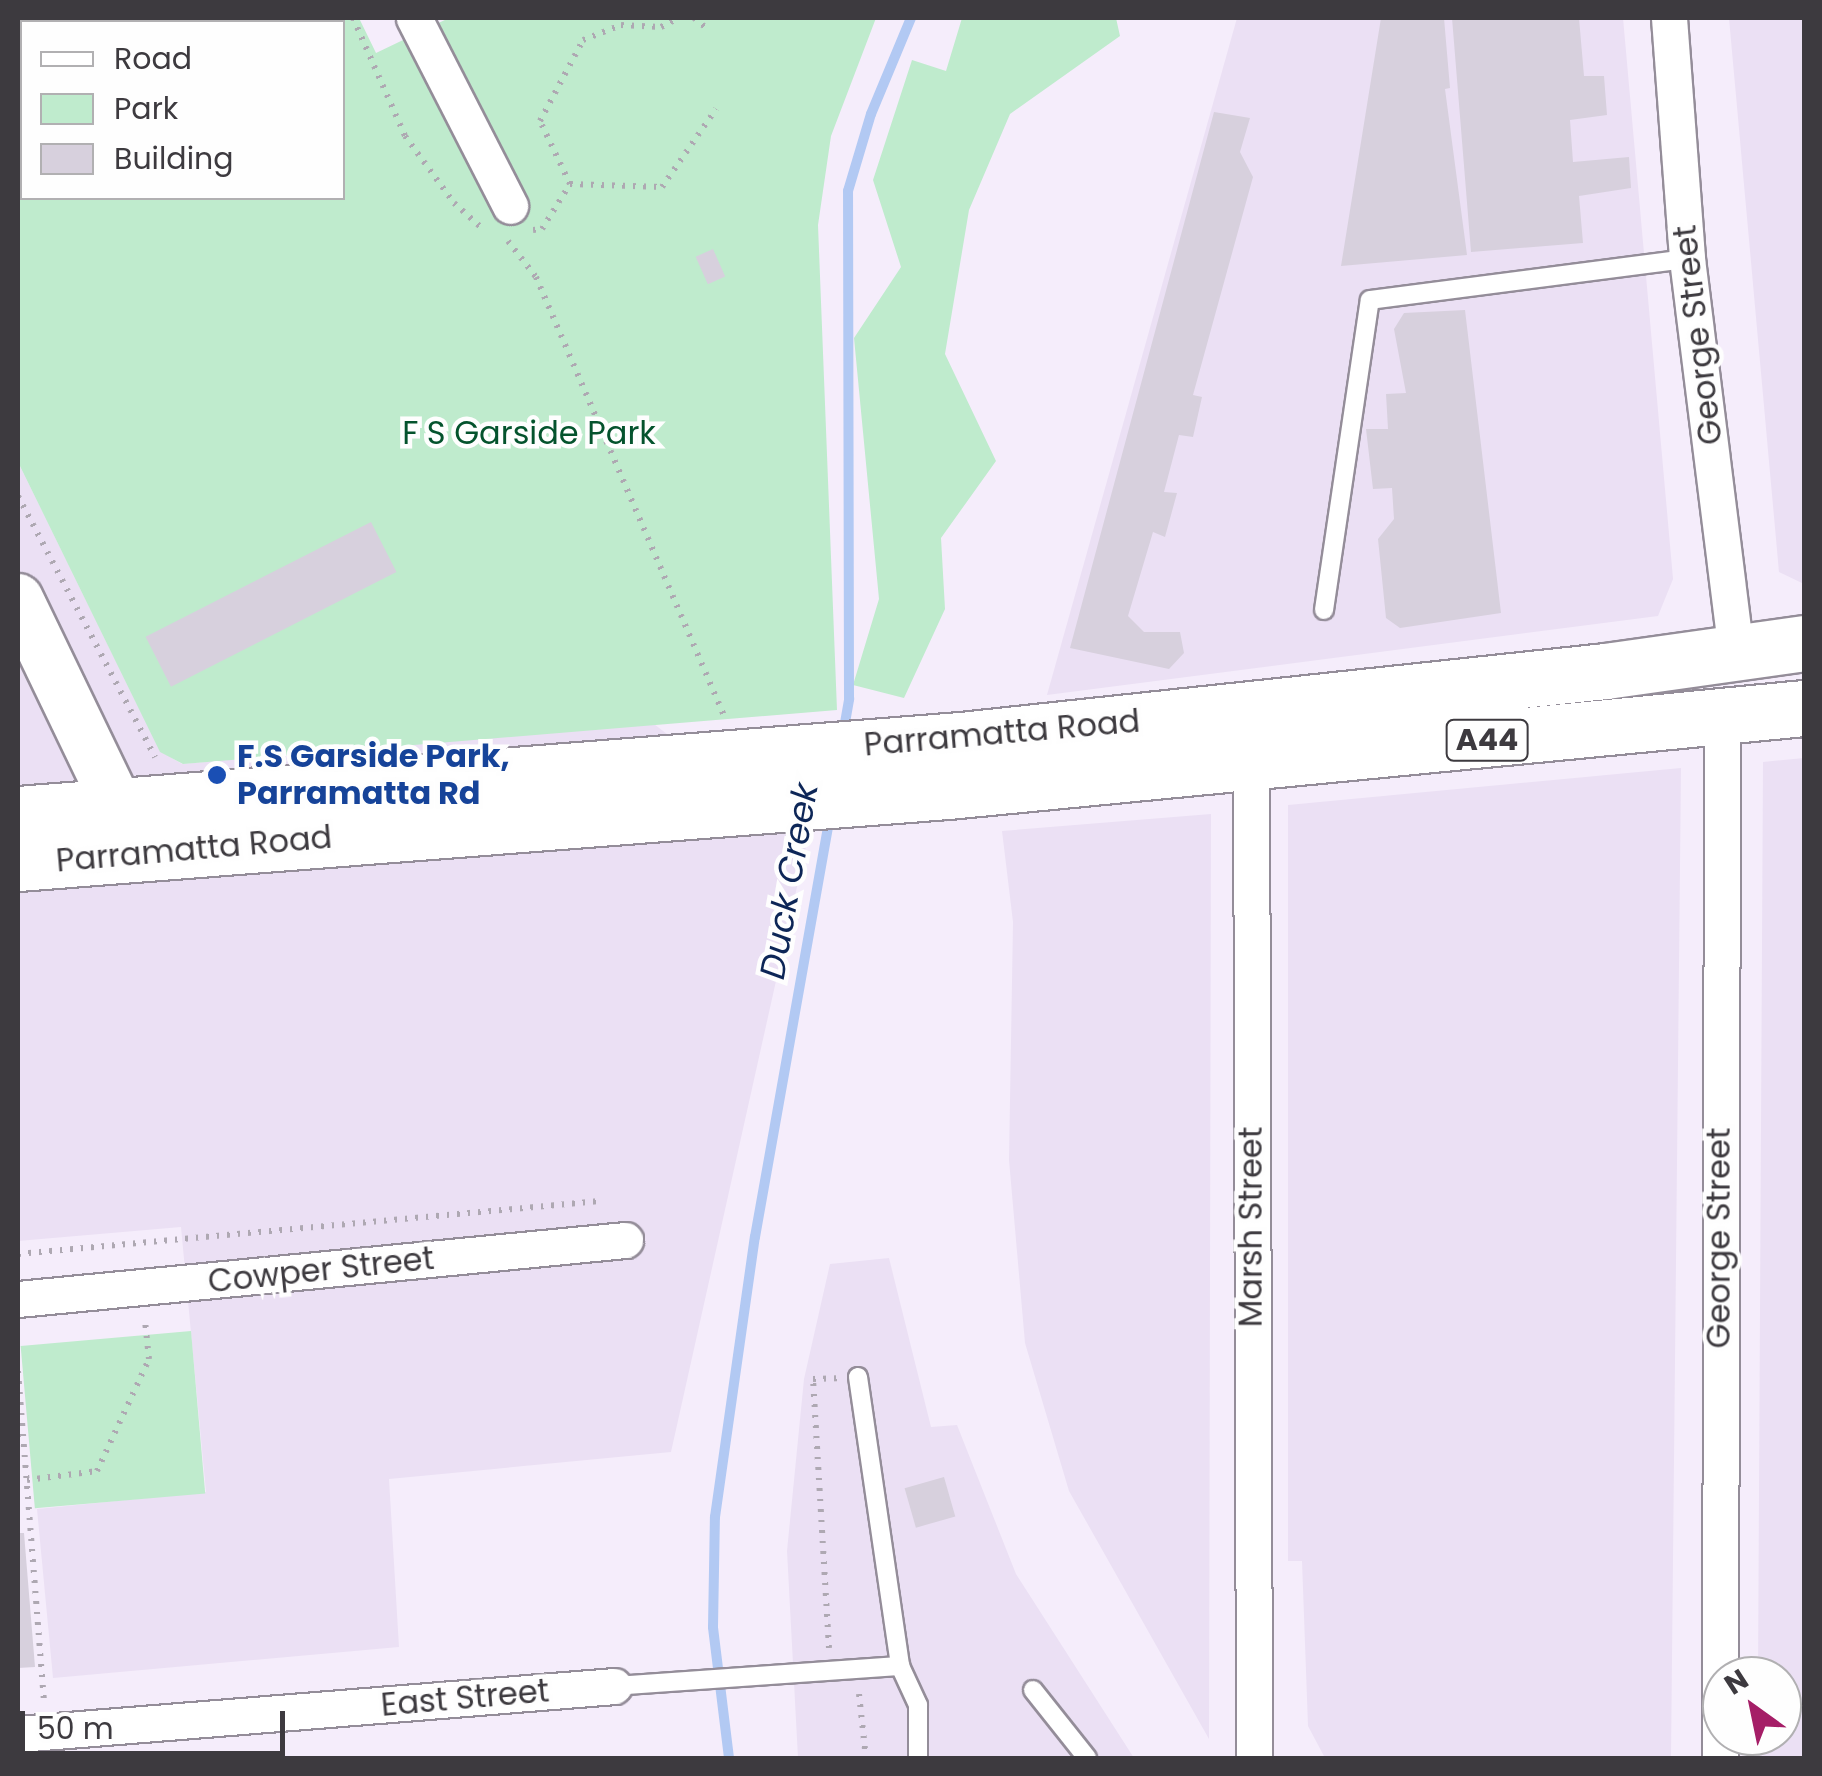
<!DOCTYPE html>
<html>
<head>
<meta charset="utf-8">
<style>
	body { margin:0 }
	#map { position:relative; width:1822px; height:1776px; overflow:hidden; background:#f5edfb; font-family:Poppins,sans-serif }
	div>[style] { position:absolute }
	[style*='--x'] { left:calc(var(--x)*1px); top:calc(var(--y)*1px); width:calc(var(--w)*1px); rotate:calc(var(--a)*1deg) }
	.built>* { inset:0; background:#ebe0f4 }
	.green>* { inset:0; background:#bfebcd; transform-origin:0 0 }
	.stream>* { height:10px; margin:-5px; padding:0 5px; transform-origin:5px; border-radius:5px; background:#b2c9f3 }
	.building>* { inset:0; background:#d7d0dd; transform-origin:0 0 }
	.path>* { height:6px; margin-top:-3px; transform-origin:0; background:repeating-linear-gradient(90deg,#aea8b2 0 2.5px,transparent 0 10.5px) }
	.roads { filter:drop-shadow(2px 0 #948d99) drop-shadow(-2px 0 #948d99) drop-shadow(0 2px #948d99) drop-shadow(0 -2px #948d99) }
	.lane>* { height:18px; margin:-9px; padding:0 9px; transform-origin:9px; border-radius:9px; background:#fff }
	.street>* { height:35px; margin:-17.5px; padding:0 17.5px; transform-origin:17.5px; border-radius:17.5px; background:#fff }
	.secondary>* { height:50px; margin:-25px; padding:0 25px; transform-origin:25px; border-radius:25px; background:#fff }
	.highway>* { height:55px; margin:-27.5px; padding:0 27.5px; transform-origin:27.5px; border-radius:27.5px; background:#fff }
	.dots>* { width:28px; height:28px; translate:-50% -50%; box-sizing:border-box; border:5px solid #fefefe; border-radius:50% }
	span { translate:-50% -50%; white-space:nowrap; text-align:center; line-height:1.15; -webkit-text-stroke:9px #fefefe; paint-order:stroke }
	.shield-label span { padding:2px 8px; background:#fefefe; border:2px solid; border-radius:8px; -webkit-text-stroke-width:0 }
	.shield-label { font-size:30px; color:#3d3a3f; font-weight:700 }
	.street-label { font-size:32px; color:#3d3a3f }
	.park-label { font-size:32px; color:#04532d }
	.transit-label { font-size:32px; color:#164399; font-weight:700 }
	.left { translate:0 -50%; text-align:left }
	.water-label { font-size:35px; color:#0d2657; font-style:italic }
	.frame { position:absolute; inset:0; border:20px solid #3d3a3f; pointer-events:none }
	.legend { position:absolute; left:20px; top:20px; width:325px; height:180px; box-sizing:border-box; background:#fefefe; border:2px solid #b1b0b2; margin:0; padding:12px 18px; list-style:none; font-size:30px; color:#3d3a3f }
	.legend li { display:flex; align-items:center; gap:20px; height:50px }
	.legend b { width:50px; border:2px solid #b1b0b2 }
	.north { position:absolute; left:1702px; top:1656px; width:100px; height:100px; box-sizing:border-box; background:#fefefe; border:2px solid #b1b0b2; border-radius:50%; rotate:327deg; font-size:28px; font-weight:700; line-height:40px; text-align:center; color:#3d3a3f }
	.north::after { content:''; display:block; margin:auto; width:35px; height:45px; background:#a51e67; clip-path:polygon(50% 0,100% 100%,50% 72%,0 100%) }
	.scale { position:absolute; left:20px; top:1711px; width:265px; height:45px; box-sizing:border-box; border:5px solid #3d3a3f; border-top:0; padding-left:12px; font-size:30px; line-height:35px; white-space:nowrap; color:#3d3a3f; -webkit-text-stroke:8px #fefefe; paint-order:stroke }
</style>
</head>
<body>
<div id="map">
	<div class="built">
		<div style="clip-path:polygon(1237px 18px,1623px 18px,1673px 579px,1658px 616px,1047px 695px)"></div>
		<div style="clip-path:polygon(1729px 18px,1804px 18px,1804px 584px,1779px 572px)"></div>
		<div style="clip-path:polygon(18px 462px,160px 751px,182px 764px,654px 724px,807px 842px,671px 1452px,389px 1479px,399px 1647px,53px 1678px,37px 1509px,206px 1492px,181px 1227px,18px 1241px)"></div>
		<div style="clip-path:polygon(1804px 758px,1804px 1758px,1761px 1758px,1759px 1736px,1782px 1736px,1782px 1676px,1758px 1676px,1763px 762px)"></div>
		<div style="clip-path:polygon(1681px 768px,1671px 1758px,1325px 1758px,1308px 1726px,1302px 1561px,1288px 1561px,1288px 805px)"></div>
		<div style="clip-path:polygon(1211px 814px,1209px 1739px,1069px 1491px,1025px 1343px,1009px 1160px,1013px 922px,1002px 831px)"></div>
		<div style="clip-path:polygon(889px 1258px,931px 1427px,957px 1425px,1016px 1574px,1134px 1758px,798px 1758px,787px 1551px,804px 1379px,830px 1264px)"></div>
	</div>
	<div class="green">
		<div style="clip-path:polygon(evenodd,18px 18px,359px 18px,376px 53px,449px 18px,876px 18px,831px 136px,818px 225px,837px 710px,183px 764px,160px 752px,18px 462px,18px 18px,22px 22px,342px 22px,342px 198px,22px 198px,22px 22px)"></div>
		<div style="clip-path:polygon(962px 18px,1116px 18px,1120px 36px,1010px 114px,969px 210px,945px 354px,996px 461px,941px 538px,945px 609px,904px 698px,853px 685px,879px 599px,854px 338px,901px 267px,873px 180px,912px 60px,946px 71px)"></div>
		<div style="left:191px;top:1331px;width:163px;height:171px;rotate:85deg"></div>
	</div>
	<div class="stream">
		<div style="--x:843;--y:734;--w:36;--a:-80"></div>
		<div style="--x:849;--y:699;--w:508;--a:-90.11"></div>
		<div style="--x:848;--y:191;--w:80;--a:-73.4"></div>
		<div style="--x:871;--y:114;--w:104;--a:-67.4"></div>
		<div style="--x:729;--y:1758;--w:132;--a:-97"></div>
		<div style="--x:713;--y:1627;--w:110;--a:-89"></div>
		<div style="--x:715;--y:1517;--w:283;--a:-81.9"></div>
		<div style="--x:755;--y:1237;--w:429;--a:-79.9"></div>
	</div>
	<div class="building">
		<div style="clip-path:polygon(1381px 18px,1444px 18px,1450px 88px,1445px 89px,1467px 255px,1341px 266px)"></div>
		<div style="clip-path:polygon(1452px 18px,1579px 18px,1584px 76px,1604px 76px,1607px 115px,1570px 120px,1573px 162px,1629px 157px,1631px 188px,1579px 196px,1583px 243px,1471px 252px)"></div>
		<div style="clip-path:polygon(1214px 112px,1250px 118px,1240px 152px,1253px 177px,1193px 395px,1202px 397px,1193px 437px,1179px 435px,1164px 492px,1177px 493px,1165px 537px,1153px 532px,1128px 616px,1144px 632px,1180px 632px,1184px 653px,1169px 669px,1070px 648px)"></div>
		<div style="left:713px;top:249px;width:30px;height:19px;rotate:66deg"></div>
		<div style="clip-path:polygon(1465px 310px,1501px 613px,1400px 628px,1386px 618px,1378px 539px,1394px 519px,1392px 488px,1373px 489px,1366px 429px,1388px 429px,1386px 394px,1406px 393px,1394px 329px,1404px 313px)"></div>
		<div style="left:371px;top:522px;width:56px;height:253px;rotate:63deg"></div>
		<div style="left:944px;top:1477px;width:41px;height:41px;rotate:74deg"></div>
		<div style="clip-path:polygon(18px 1533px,24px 1533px,35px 1667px,18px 1668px)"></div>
	</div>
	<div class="path">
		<div style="--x:353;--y:18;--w:129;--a:66.2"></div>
		<div style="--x:405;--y:136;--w:83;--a:53.8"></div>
		<div style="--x:454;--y:203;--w:40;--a:42"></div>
		<div style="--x:694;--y:18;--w:14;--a:39"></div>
		<div style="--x:570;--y:184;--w:70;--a:-115.5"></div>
		<div style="--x:540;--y:121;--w:92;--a:-62"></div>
		<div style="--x:583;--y:40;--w:41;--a:-21.5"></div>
		<div style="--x:621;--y:25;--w:40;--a:2.9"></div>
		<div style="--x:661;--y:27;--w:20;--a:-27"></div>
		<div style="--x:533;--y:230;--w:9;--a:-6"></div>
		<div style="--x:542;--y:229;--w:53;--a:-58.1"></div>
		<div style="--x:570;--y:184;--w:92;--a:1.9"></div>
		<div style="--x:662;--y:187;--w:95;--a:-55.3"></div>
		<div style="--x:508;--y:241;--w:46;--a:52.1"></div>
		<div style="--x:536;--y:277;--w:477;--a:66.8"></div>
		<div style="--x:18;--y:496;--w:295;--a:62.3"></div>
		<div style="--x:18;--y:1254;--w:584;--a:-5.2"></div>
		<div style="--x:18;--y:1371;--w:331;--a:85.5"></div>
		<div style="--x:27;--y:1480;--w:71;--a:-7.3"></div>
		<div style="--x:97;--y:1471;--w:123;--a:-65.1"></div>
		<div style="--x:149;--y:1359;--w:39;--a:-96"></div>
		<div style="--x:829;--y:1648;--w:269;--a:-93.4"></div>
		<div style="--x:813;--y:1379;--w:24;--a:-2"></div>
		<div style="--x:859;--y:1694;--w:64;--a:83.8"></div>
	</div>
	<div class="roads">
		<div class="lane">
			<div style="--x:1324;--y:610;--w:313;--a:-81.6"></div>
			<div style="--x:1370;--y:300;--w:320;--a:-7.4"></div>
			<div style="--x:858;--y:1377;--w:292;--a:81.7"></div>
			<div style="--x:900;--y:1666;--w:43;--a:65.2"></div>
			<div style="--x:918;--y:1705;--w:53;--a:90"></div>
			<div style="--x:614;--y:1686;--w:287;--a:-4"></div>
			<div style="--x:1033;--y:1690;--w:87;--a:51.5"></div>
		</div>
		<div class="street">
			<div style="--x:414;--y:18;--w:211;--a:62.9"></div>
			<div style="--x:1669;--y:18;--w:242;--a:85.7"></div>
			<div style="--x:1687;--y:259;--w:395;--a:82.9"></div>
			<div style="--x:1251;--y:741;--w:1017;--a:89.83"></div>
			<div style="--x:18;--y:1299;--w:610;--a:-5.55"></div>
			<div style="--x:18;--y:1734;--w:598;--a:-4.6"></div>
			<div style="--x:1720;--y:1758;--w:1041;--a:-89.89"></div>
		</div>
		<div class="secondary">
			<div style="--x:18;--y:599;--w:270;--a:64.3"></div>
		</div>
		<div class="highway">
			<div style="--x:18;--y:814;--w:946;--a:-4.49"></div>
			<div style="--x:961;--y:740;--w:649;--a:-6.11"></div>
			<div style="--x:1606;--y:671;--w:200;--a:-8"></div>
			<div style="--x:18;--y:863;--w:933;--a:-4.43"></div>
			<div style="--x:948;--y:791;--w:860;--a:-5.54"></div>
		</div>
	</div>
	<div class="dots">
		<div style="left:217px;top:775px;background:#1a4fb4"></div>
	</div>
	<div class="shield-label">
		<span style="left:1487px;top:740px">A44</span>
	</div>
	<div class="street-label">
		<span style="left:1698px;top:335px;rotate:-97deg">George Street</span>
		<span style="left:1002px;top:733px;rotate:-5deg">Parramatta Road</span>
		<span style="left:194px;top:849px;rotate:-5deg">Parramatta Road</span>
		<span style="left:1251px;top:1227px;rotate:-90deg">Marsh Street</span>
		<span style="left:1719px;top:1238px;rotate:-90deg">George Street</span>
		<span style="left:321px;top:1270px;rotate:-6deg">Cowper Street</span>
		<span style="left:465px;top:1698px;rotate:-5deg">East Street</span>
	</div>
	<div class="park-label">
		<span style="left:529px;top:433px">F S Garside Park</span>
	</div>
	<div class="transit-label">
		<span class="left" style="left:237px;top:775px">F.S Garside Park,<br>Parramatta Rd</span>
	</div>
	<div class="water-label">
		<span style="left:789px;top:881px;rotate:-80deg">Duck Creek</span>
	</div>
	<div class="frame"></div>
	<ul class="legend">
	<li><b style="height:12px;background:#fff"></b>Road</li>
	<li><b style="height:28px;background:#bfebcd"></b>Park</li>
	<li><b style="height:28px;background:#d7d0dd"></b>Building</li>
	</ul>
	<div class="north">N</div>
	<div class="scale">50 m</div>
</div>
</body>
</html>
